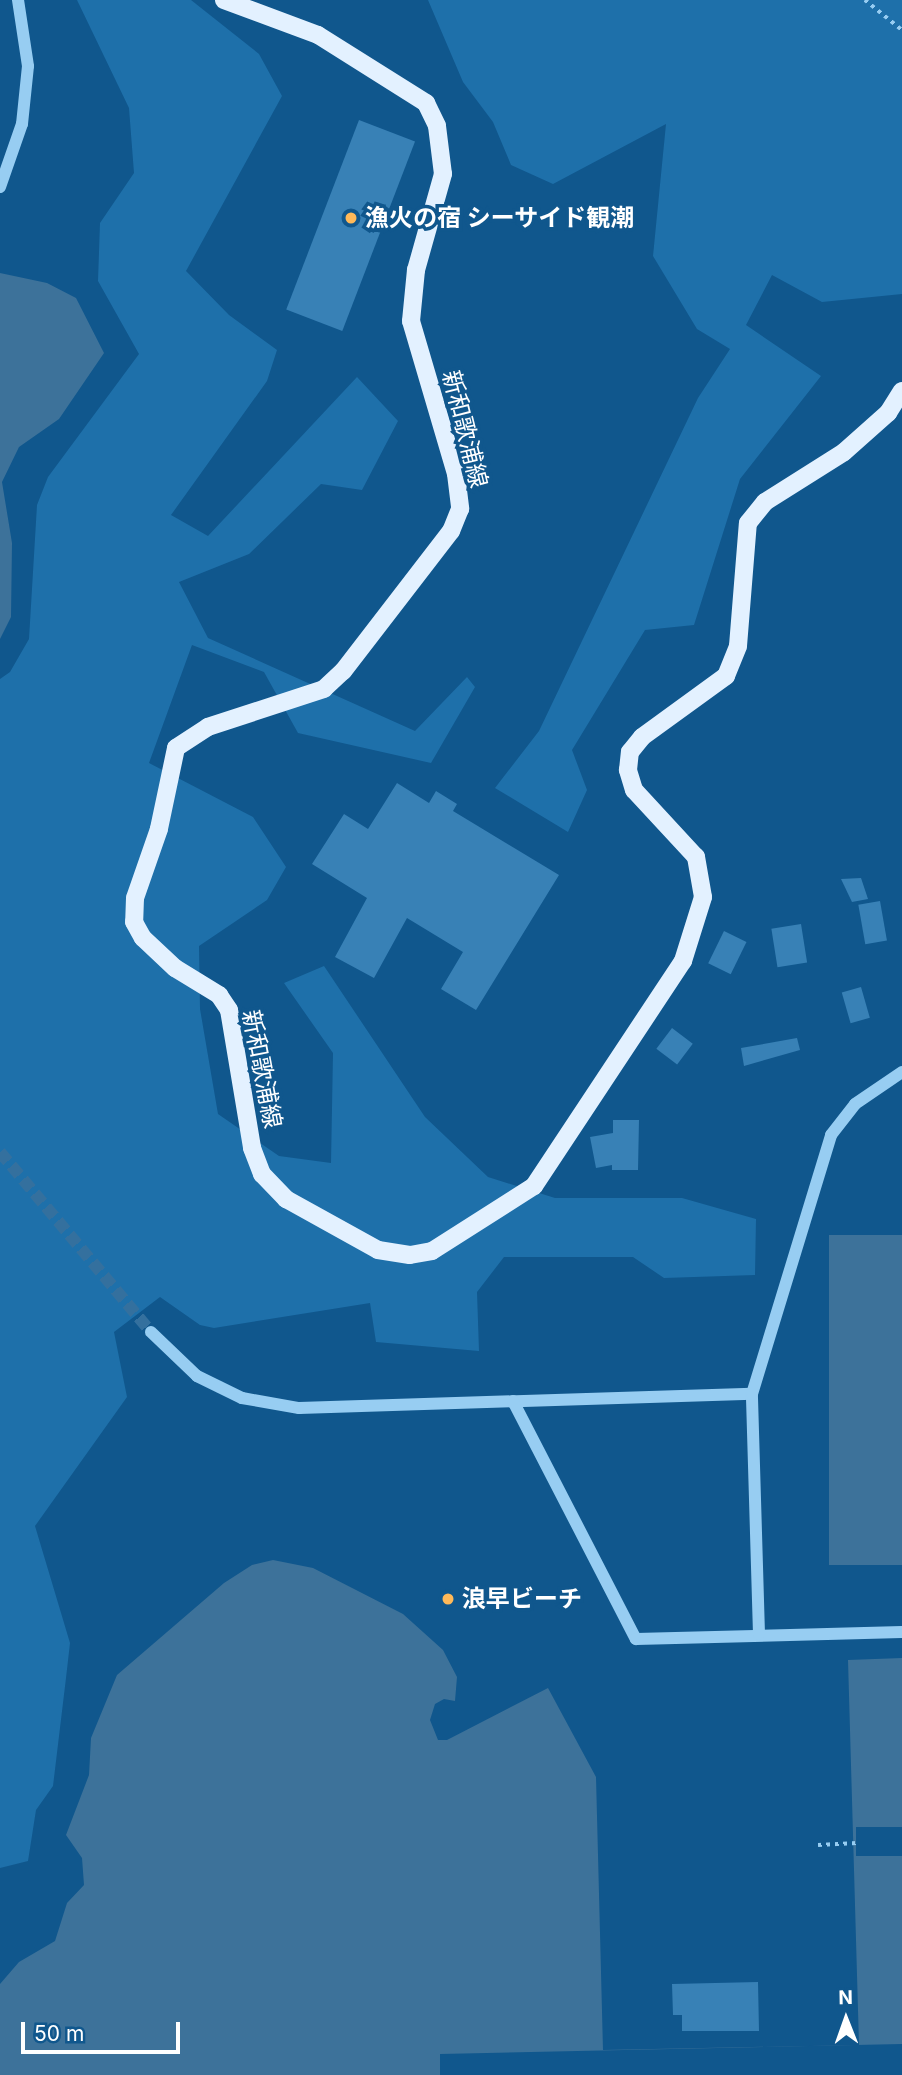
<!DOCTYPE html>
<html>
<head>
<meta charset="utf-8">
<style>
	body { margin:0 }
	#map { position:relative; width:902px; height:2075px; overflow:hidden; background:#10578d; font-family:Inter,"Noto Sans JP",sans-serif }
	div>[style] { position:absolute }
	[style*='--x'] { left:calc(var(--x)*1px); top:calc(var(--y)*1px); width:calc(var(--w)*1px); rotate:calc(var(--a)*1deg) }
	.green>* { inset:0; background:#1e70aa }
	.water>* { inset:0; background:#3d729a; transform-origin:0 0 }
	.pier>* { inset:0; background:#10578d; transform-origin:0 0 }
	.building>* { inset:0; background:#3881b6; transform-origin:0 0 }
	.minor-tunnel>* { height:12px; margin-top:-6px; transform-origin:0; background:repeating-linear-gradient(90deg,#34709e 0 12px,transparent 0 18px) }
	.path>* { height:3.5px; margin-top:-1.75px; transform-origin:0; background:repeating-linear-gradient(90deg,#97cdf2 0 3.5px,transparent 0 8.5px) }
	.minor>* { height:12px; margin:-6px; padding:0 6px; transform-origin:6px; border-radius:6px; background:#97cdf2 }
	.major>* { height:18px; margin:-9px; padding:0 9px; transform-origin:9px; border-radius:9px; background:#e3f1ff }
	.dots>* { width:19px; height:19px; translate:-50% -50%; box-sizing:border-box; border:4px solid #10578d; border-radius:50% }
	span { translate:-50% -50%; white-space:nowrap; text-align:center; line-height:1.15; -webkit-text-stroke:7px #10578d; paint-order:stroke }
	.poi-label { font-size:24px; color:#fff; font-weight:700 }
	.left { translate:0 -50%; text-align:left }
	.street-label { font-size:24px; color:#fff }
	.north { position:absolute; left:811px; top:1984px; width:70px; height:70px; -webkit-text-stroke:5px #10578d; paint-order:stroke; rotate:359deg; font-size:19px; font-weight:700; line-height:28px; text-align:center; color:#fff }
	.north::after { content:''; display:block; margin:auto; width:24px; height:32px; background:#fff; clip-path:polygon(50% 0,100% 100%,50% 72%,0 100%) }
	.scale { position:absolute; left:21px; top:2022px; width:159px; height:32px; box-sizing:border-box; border:4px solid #fff; border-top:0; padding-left:9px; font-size:21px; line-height:24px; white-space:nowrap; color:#fff; -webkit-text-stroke:5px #10578d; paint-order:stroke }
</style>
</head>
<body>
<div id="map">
	<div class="green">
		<div style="clip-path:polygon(77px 0,191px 0,259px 54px,282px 96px,186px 271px,229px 315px,277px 350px,267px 381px,171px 515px,208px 536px,357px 377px,398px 421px,362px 490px,321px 484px,249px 554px,179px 582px,208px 638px,415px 731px,467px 677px,475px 687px,431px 763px,298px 733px,264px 672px,192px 645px,149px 763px,253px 817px,286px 867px,267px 900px,199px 946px,200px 1009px,218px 1114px,279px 1156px,331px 1163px,333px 1053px,284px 983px,324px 966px,425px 1117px,488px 1177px,555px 1198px,682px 1198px,756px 1219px,755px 1275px,664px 1278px,633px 1257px,504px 1257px,477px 1292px,479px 1351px,376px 1342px,370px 1303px,214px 1328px,200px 1325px,160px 1297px,114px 1332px,127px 1397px,35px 1526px,70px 1643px,66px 1678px,53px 1786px,36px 1810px,28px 1861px,0 1868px,0 679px,10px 672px,29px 639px,37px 505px,48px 477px,139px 354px,98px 281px,100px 223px,134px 173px,129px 108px)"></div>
		<div style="clip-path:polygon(428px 0,902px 0,902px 294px,822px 302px,772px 275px,746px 325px,821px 376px,740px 479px,694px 625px,645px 630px,572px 750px,587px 790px,568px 832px,495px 788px,539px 731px,698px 398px,730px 349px,697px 329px,653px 256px,666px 124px,553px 184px,511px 165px,493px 122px,463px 82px)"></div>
	</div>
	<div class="water">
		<div style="clip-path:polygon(0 273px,47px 283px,76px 298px,104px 353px,59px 419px,19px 447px,2px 482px,12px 543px,11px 617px,0 639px)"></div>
		<div style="left:902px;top:1235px;width:330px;height:73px;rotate:90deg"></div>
		<div style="clip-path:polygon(273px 1560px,313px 1568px,403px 1614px,443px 1650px,457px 1677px,455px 1701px,444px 1699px,435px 1704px,430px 1720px,438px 1740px,447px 1740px,548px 1688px,596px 1777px,603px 2050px,859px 2045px,848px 1660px,902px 1658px,902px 2075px,0 2075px,0 1984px,19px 1962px,55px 1941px,67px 1903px,84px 1885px,82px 1858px,66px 1835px,89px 1775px,91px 1738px,117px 1675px,224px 1583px,252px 1565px)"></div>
	</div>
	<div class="pier">
		<div style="left:902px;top:1827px;width:29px;height:46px;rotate:90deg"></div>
		<div style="clip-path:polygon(902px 2044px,902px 2075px,440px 2075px,440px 2054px)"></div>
	</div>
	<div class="building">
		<div style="left:359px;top:120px;width:60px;height:203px;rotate:21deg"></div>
		<div style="clip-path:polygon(397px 783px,429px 803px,436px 791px,457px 804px,453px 811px,559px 875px,476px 1010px,441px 989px,463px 952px,407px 918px,374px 978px,335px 957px,367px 898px,312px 864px,344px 814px,368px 829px)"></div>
		<div style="clip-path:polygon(861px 878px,868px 899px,852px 902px,841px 879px)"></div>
		<div style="left:880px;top:901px;width:40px;height:22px;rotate:80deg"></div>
		<div style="left:801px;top:924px;width:39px;height:30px;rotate:81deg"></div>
		<div style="left:724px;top:931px;width:25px;height:36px;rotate:26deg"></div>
		<div style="left:861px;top:987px;width:32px;height:20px;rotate:74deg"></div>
		<div style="left:672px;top:1028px;width:26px;height:26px;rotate:37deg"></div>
		<div style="clip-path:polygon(797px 1038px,800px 1050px,744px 1066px,741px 1048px)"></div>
		<div style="clip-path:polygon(613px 1120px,639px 1120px,638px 1170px,612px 1170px,612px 1165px,596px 1168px,590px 1137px,613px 1133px)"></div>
		<div style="clip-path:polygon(758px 1982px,759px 2031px,682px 2031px,682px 2015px,673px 2015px,672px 1984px)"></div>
	</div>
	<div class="minor-tunnel">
		<div style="--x:0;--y:1152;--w:235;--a:50"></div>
	</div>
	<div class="path">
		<div style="--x:865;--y:0;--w:48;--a:39"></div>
		<div style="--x:818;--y:1845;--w:39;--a:-3"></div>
	</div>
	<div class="minor">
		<div style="--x:0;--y:187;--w:67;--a:-70.8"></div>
		<div style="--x:22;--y:124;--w:58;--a:-84.1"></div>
		<div style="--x:28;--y:66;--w:67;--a:-98.6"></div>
		<div style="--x:151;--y:1332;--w:64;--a:43.7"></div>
		<div style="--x:197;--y:1376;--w:50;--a:26.1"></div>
		<div style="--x:242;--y:1398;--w:58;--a:10"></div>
		<div style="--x:299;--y:1408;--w:453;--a:-1.8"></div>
		<div style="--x:513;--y:1401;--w:268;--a:62.7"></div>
		<div style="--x:636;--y:1639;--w:266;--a:-1.5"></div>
		<div style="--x:759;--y:1634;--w:240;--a:-91.7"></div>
		<div style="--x:752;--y:1394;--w:271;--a:-73"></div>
		<div style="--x:831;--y:1135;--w:39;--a:-52"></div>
		<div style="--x:855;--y:1104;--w:57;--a:-34.2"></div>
	</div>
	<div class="major">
		<div style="--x:224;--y:0;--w:100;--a:20.4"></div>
		<div style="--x:318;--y:35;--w:128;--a:32.2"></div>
		<div style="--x:426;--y:103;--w:25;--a:64"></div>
		<div style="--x:437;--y:126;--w:48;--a:82.9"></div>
		<div style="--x:443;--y:174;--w:100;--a:105.7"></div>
		<div style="--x:416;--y:270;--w:51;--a:95.6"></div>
		<div style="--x:411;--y:321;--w:159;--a:73.6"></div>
		<div style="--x:456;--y:474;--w:35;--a:83"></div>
		<div style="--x:460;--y:509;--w:24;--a:112"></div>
		<div style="--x:451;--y:531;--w:177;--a:127.6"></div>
		<div style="--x:343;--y:671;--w:26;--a:137"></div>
		<div style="--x:324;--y:689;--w:122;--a:161.9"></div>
		<div style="--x:208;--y:727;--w:38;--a:147"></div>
		<div style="--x:176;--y:748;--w:83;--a:101.9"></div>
		<div style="--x:159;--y:829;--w:73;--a:109.2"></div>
		<div style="--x:135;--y:898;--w:24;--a:92"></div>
		<div style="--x:134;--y:922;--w:18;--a:61"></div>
		<div style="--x:143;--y:938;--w:44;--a:43.2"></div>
		<div style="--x:175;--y:968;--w:52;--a:31.5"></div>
		<div style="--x:219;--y:995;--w:18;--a:56"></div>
		<div style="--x:229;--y:1010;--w:140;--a:80.5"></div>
		<div style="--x:252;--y:1148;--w:28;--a:69"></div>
		<div style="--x:262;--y:1174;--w:35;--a:46"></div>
		<div style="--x:286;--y:1199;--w:105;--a:29"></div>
		<div style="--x:378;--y:1250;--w:32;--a:9"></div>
		<div style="--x:410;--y:1255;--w:22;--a:-10"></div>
		<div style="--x:432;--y:1251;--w:121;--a:-32.5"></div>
		<div style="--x:534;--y:1186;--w:270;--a:-56.5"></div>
		<div style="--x:683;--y:961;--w:67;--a:-72.6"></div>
		<div style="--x:703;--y:897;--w:41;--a:-99.9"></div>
		<div style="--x:696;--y:857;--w:91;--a:-132.8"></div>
		<div style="--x:634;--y:790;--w:21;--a:-107"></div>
		<div style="--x:628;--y:770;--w:18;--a:-84"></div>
		<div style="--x:630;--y:752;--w:19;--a:-51"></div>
		<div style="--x:642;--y:737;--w:104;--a:-36"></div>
		<div style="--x:726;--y:676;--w:32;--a:-68"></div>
		<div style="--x:738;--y:646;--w:123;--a:-85.4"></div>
		<div style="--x:748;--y:523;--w:27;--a:-51"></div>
		<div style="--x:765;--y:502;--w:93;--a:-32.3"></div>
		<div style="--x:844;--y:452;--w:59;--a:-41.6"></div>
		<div style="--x:888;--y:413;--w:26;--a:-58"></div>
	</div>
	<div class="dots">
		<div style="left:351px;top:218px;background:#ffb959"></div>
		<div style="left:448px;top:1599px;background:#ffb959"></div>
	</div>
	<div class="poi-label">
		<span class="left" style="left:365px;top:218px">漁火の宿 シーサイド観潮</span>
		<span class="left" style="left:462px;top:1599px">浪早ビーチ</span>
	</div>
	<div class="street-label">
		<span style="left:465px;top:429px;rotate:76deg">新和歌浦線</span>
		<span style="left:262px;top:1069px;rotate:79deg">新和歌浦線</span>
	</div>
	<div class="north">N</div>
	<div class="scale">50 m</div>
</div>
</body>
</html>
